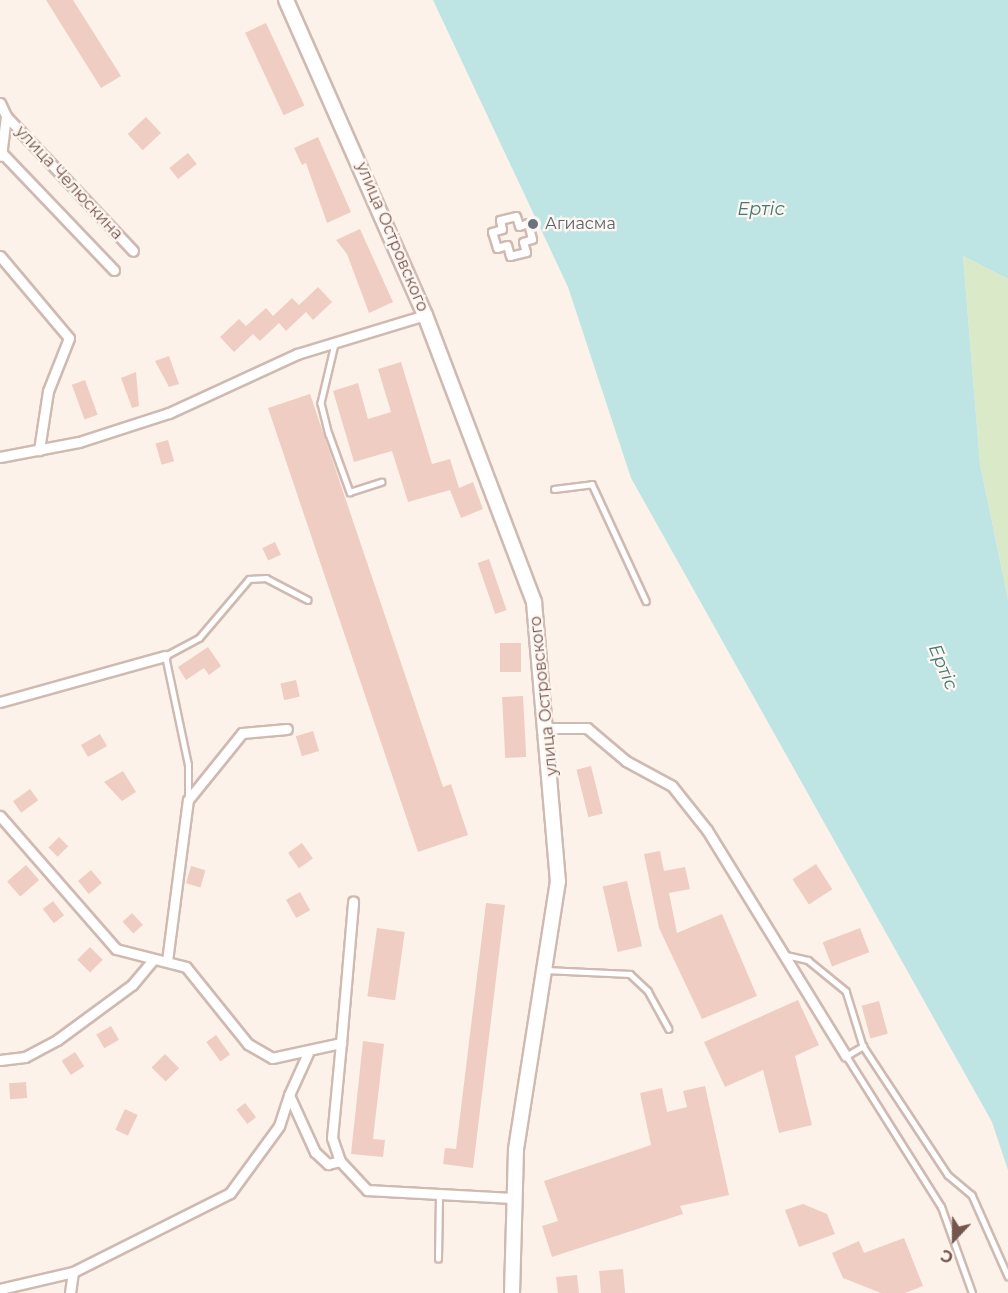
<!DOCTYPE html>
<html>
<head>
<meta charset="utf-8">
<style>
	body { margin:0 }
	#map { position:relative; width:1008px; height:1293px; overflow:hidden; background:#fcf2e9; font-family:Montserrat,sans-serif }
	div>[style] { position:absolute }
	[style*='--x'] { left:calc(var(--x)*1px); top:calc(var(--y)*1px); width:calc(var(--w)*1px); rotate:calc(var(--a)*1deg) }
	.green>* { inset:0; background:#dae9c8 }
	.water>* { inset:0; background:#bee5e4 }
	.building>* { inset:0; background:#f0cdc2; transform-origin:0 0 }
	.roads { filter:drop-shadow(2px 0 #cfbab2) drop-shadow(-2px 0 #cfbab2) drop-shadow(0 2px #cfbab2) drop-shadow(0 -2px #cfbab2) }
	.service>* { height:4.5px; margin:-2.25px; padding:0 2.25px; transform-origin:2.25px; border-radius:2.25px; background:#fff }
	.pedestrian>* { height:7px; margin:-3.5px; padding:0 3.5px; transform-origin:3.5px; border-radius:3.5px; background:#fff }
	.minor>* { height:9px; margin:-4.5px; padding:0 4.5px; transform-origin:4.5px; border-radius:4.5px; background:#fff }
	.secondary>* { height:14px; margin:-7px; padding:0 7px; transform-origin:7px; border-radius:7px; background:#fff }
	.dots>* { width:16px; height:16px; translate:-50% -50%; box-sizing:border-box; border:3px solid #fef6f0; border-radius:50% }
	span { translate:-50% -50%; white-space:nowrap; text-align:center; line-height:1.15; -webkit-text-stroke:4.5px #fef6f0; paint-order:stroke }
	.street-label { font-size:16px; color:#75554e }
	.worship-label { font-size:16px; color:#5b616d }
	.left { translate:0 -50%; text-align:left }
	.water-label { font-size:18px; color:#427979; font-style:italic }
	.north { position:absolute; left:924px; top:1209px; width:60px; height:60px; -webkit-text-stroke:4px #fef6f0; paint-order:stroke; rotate:202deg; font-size:16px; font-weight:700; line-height:24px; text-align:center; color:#75554e }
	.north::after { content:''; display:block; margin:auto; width:21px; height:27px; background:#75554e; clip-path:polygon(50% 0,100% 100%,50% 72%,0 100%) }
</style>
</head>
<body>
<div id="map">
	<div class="green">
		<div style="clip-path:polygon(963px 256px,1008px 279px,1008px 599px,980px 464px)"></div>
	</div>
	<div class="water">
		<div style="clip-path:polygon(433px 0,1008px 0,1008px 279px,963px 256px,980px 464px,1008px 599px,1008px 1170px,992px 1122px,631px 478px,568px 287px)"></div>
	</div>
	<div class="building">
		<div style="clip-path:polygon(46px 0,73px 0,121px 76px,101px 88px)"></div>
		<div style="left:266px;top:23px;width:91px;height:23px;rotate:65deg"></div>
		<div style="left:146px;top:117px;width:22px;height:25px;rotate:47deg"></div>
		<div style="clip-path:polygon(318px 137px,351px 212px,327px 223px,306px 163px,302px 165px,294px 148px)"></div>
		<div style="left:188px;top:153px;width:14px;height:24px;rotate:51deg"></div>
		<div style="clip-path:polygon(360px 229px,393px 302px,369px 313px,347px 254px,336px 240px)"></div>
		<div style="clip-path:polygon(318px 287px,332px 302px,313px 320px,306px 312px,286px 331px,279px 323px,260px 341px,253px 334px,234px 352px,220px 337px,239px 319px,246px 326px,266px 308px,273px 316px,292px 298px,299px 305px)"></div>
		<div style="clip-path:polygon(169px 356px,179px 384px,169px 387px,155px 361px)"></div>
		<div style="clip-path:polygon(401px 362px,432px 464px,450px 459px,459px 488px,473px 482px,483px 509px,461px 518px,450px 490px,408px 502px,392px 451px,354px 462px,333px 391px,358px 383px,368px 419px,391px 412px,378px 369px)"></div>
		<div style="clip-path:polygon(136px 372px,139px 406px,132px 408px,121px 378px)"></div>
		<div style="left:85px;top:380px;width:37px;height:14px;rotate:70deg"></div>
		<div style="clip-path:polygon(310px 394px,443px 787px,451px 784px,468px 835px,418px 852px,268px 408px)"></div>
		<div style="left:168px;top:440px;width:22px;height:13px;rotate:74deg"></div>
		<div style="left:275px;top:542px;width:14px;height:14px;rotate:65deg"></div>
		<div style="left:489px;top:559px;width:54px;height:12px;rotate:71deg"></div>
		<div style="left:500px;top:643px;width:21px;height:29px"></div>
		<div style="clip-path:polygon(208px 647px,221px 666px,209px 675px,204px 668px,186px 680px,178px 667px)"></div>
		<div style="left:296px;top:680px;width:17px;height:16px;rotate:77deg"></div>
		<div style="left:523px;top:696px;width:61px;height:21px;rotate:87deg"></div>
		<div style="left:313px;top:731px;width:21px;height:18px;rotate:73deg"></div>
		<div style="left:100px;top:734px;width:14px;height:22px;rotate:60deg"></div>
		<div style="left:591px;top:766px;width:49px;height:15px;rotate:76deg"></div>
		<div style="clip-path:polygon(123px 771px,136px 792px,122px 801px,104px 782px)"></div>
		<div style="left:30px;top:789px;width:14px;height:21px;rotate:54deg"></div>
		<div style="left:59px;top:837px;width:13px;height:15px;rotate:45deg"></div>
		<div style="left:302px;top:843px;width:19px;height:17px;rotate:55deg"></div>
		<div style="clip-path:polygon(660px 851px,664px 871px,685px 867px,690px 889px,669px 893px,677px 933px,722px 914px,757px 996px,702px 1019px,659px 928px,644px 854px)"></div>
		<div style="left:816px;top:864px;width:30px;height:28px;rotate:57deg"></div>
		<div style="left:26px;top:865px;width:20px;height:25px;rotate:49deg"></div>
		<div style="left:191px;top:866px;width:15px;height:18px;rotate:16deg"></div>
		<div style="left:91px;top:870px;width:17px;height:17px;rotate:50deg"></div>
		<div style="left:627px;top:881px;width:67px;height:25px;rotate:77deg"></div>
		<div style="left:300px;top:892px;width:21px;height:16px;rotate:61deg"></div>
		<div style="left:53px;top:901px;width:18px;height:13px;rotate:52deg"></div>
		<div style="clip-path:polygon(486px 903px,505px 905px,473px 1168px,443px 1164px,445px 1148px,456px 1149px)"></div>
		<div style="left:132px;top:913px;width:16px;height:13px;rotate:47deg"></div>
		<div style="left:377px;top:928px;width:28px;height:69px;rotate:8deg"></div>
		<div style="left:860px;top:928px;width:26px;height:40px;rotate:69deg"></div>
		<div style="left:90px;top:947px;width:18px;height:18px;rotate:45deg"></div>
		<div style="clip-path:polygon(798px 1000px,819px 1045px,795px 1056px,812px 1125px,779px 1133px,763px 1070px,725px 1087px,704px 1042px)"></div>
		<div style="left:879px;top:1001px;width:34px;height:18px;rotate:75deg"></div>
		<div style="left:111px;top:1026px;width:16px;height:17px;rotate:60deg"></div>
		<div style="left:216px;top:1035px;width:24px;height:12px;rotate:54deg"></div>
		<div style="clip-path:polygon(363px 1041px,384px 1044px,373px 1139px,385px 1140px,383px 1157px,351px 1154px)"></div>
		<div style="left:75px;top:1052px;width:17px;height:16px;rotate:57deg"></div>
		<div style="left:165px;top:1054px;width:20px;height:19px;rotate:45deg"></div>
		<div style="left:26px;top:1082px;width:16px;height:17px;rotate:86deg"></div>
		<div style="clip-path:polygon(705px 1086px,729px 1195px,680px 1206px,683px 1214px,552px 1257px,542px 1226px,558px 1221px,544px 1181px,651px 1145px,640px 1093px,662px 1088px,667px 1112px,687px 1107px,683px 1091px)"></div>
		<div style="left:245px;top:1103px;width:18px;height:11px;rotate:52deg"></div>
		<div style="left:125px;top:1109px;width:14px;height:23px;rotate:25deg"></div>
		<div style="clip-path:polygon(803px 1204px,827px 1214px,835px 1234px,799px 1247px,785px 1210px)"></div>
		<div style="clip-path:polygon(904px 1238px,923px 1286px,905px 1293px,881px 1293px,843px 1278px,832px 1253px,859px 1241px,864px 1253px)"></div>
		<div style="left:623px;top:1269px;width:24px;height:24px;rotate:85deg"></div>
		<div style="clip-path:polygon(577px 1275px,579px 1293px,558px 1293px,556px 1277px)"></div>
	</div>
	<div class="roads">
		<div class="service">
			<div style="--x:335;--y:344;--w:61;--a:103.3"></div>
			<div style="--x:321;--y:403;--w:32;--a:76"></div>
			<div style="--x:329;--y:434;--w:62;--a:70.1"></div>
			<div style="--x:350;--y:492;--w:33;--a:-18"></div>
			<div style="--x:554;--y:489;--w:38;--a:-7"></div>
			<div style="--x:592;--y:484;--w:129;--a:65.2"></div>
			<div style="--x:188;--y:797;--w:32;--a:-90"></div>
			<div style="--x:188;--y:765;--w:111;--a:-101.9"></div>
			<div style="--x:165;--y:656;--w:38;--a:-28"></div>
			<div style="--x:199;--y:638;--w:77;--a:-49.7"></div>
			<div style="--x:249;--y:579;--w:17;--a:-3"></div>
			<div style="--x:266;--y:578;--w:47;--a:27.6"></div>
			<div style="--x:786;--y:955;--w:23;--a:13"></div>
			<div style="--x:808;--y:960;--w:49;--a:39.2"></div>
			<div style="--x:846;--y:991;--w:58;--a:72.8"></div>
			<div style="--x:545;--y:970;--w:85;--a:2.7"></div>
			<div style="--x:630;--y:974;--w:25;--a:43"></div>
			<div style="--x:648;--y:991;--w:43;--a:61.1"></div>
			<div style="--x:438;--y:1259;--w:65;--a:-89.1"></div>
			<div style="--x:972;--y:1293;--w:91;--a:-109.8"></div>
			<div style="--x:941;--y:1207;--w:178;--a:-122.2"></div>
			<div style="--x:846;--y:1056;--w:20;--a:-30"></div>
			<div style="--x:863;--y:1046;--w:154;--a:56.6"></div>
			<div style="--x:948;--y:1175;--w:31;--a:40"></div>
			<div style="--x:972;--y:1195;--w:89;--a:66"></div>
		</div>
		<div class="pedestrian">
			<div style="--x:516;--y:216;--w:10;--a:73"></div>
			<div style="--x:519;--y:226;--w:9;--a:-18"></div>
			<div style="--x:528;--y:223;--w:16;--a:76"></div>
			<div style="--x:532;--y:239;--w:9;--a:162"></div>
			<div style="--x:523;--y:242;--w:10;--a:73"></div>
			<div style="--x:526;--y:252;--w:16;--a:166"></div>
			<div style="--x:510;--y:256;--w:11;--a:-105"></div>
			<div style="--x:507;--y:245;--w:10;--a:163"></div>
			<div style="--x:497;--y:248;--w:17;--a:-107"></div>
			<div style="--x:492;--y:232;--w:10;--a:-17"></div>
			<div style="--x:502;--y:229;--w:9;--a:-103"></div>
			<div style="--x:500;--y:220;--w:16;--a:-14"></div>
		</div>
		<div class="minor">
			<div style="--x:0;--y:103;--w:14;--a:65"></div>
			<div style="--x:6;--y:116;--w:40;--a:97.1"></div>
			<div style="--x:6;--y:116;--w:185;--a:46.7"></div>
			<div style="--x:2;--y:153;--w:162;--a:46.3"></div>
			<div style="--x:0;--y:256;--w:107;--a:49.9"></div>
			<div style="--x:69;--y:338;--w:57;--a:111.6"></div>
			<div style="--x:48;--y:391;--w:60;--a:98.7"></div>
			<div style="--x:0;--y:457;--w:80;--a:-10.8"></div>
			<div style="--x:79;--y:442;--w:95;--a:-17.9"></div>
			<div style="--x:169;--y:413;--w:141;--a:-24.7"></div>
			<div style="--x:297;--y:354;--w:134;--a:-16.9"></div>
			<div style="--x:0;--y:702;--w:171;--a:-15.6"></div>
			<div style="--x:549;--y:728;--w:38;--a:0"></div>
			<div style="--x:587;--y:728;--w:51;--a:40.2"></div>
			<div style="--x:626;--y:761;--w:52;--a:28.5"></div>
			<div style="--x:672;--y:786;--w:56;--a:51.5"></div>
			<div style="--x:707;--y:830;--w:265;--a:58.4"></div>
			<div style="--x:0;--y:816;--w:176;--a:48.9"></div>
			<div style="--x:116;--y:949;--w:72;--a:14.4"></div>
			<div style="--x:186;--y:967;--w:99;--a:51.2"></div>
			<div style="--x:248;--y:1044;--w:28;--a:30"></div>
			<div style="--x:272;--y:1058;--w:71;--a:-12.3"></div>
			<div style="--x:341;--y:1043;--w:142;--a:-85.1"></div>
			<div style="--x:167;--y:961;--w:162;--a:-82.6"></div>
			<div style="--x:188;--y:800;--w:86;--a:-51.1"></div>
			<div style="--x:242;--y:733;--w:45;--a:-5.1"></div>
			<div style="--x:0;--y:1060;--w:25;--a:-7"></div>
			<div style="--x:25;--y:1057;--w:36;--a:-28"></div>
			<div style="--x:57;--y:1040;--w:93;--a:-36.3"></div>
			<div style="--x:132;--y:985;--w:33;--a:-50"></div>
			<div style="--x:289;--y:1095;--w:46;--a:-65.7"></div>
			<div style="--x:340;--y:1161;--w:24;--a:-109"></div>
			<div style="--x:332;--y:1138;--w:95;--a:-84.6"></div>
			<div style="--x:0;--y:1289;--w:75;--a:-13.1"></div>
			<div style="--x:73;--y:1272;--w:176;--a:-26.7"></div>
			<div style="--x:230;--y:1193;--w:83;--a:-53.8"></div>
			<div style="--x:279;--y:1126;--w:33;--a:-72"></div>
			<div style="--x:289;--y:1095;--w:63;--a:65.5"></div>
			<div style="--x:315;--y:1152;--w:18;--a:43"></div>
			<div style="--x:328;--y:1164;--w:12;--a:-14"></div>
			<div style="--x:340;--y:1161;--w:40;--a:47"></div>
			<div style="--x:367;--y:1190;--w:145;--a:3.2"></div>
			<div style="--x:70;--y:1293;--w:21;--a:-82"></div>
		</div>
		<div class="secondary">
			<div style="--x:286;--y:0;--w:344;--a:66.2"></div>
			<div style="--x:425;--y:315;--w:307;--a:69.2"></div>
			<div style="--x:534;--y:602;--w:280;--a:85.1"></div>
			<div style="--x:558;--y:881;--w:272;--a:98.9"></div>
			<div style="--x:516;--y:1150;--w:143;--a:91.6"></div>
		</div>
	</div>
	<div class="dots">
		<div style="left:533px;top:224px;background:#6b7280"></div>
	</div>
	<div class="street-label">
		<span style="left:69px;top:183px;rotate:47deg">улица Челюскина</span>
		<span style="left:392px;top:237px;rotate:67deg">улица Островского</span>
		<span style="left:544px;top:696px;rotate:-96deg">улица Островского</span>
	</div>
	<div class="worship-label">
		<span class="left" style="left:545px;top:224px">Агиасма</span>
	</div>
	<div class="water-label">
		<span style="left:761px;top:209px">Ертіс</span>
		<span style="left:943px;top:667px;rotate:67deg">Ертіс</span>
	</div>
	<div class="north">С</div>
</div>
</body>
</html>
